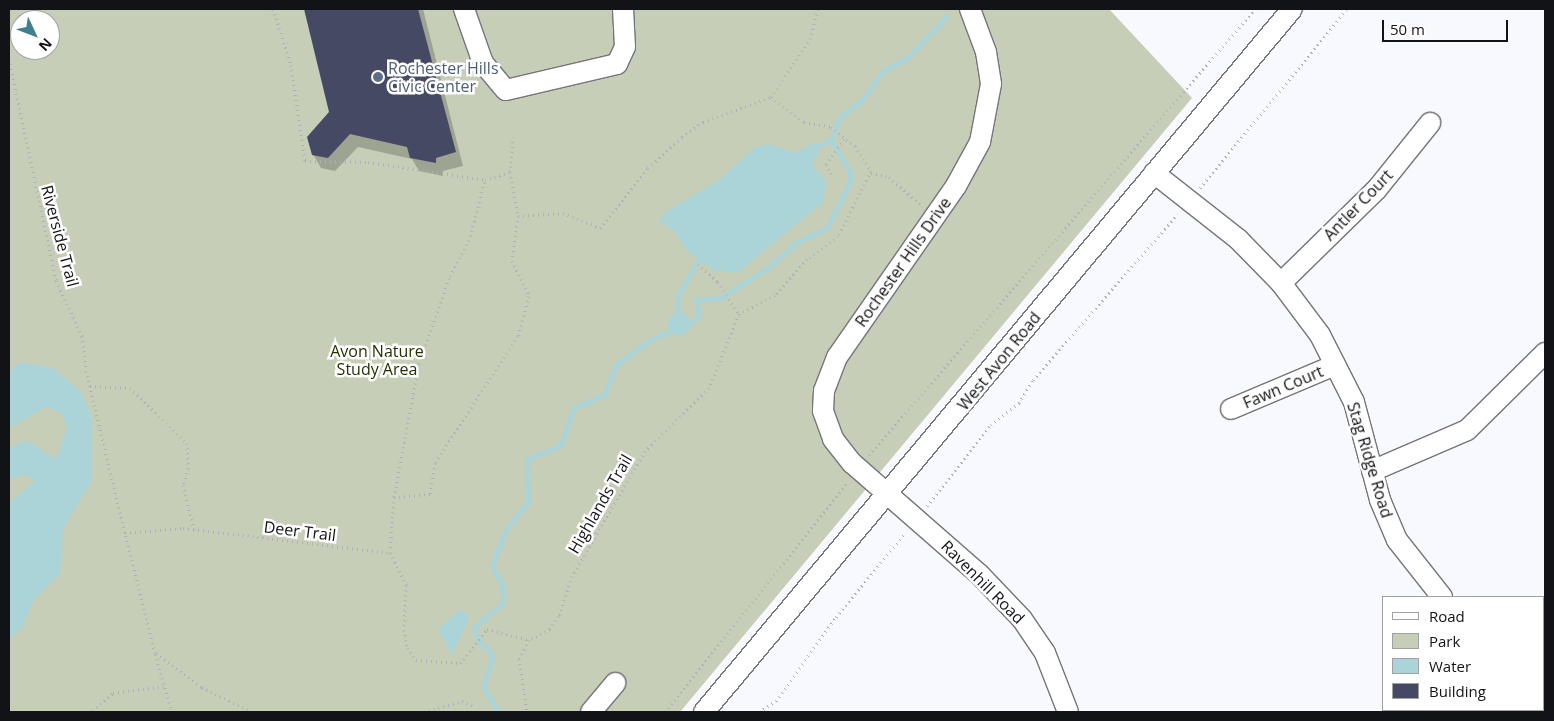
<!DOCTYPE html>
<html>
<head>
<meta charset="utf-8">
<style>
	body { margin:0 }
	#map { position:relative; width:1554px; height:721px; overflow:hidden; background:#f8f9fe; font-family:"Open Sans",sans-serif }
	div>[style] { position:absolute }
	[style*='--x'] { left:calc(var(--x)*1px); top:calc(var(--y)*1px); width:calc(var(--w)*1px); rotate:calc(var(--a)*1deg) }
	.green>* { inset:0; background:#c6ceb7 }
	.water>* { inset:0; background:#abd4d9 }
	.round { border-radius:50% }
	.shadow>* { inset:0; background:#0003 }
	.stream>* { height:5px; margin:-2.5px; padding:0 2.5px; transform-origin:2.5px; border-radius:2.5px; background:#abd4d9 }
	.river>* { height:30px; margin:-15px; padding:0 15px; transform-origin:15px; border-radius:15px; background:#abd4d9 }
	.building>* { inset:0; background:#454963 }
	.path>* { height:3px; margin-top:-1.5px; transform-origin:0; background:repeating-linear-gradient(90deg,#afb0b5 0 1px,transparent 0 5px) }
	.roads { filter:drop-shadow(1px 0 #74757c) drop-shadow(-1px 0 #74757c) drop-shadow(0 1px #74757c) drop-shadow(0 -1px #74757c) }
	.minor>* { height:20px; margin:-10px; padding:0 10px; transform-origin:10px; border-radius:10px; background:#fff }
	.dots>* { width:14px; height:14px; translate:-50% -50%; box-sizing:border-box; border:2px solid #fff; border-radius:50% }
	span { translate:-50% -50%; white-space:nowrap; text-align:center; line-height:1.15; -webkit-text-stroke:5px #fff; paint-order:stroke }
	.service-label { font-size:16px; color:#4e5e75 }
	.left { translate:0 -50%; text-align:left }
	.street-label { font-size:16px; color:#121316 }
	.park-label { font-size:16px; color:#253200 }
	.frame { position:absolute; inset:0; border:10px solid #121316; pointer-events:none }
	.legend { position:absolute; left:1382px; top:596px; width:162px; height:115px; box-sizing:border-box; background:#fff; border:1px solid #a0a1a2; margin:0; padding:6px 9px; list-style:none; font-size:15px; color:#121316 }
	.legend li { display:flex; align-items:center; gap:10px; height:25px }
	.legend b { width:25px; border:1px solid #a0a1a2 }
	.north { position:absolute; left:10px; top:10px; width:50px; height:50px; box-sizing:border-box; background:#fff; border:1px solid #a0a1a2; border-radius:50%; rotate:133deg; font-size:14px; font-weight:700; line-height:20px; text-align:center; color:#121316 }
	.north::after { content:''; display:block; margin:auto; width:18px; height:22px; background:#3d818f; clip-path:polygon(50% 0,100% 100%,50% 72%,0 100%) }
	.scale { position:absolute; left:1382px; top:20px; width:126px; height:22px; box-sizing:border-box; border:2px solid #121316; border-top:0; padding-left:6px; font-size:15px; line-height:18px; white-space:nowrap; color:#121316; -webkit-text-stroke:4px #fff; paint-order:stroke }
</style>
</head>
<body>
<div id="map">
	<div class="green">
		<div style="clip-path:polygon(evenodd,9px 9px,1109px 9px,1192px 98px,680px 712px,9px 712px,9px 9px,20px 20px,50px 20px,50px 50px,20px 50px,20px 20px)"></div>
	</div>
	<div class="water">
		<div style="clip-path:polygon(812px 143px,819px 153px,812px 165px,826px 181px,823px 202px,737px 273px,713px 270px,688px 252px,675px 232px,659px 221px,665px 212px,717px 181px,756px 147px,769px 144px,796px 153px)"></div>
		<div class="round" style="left:668px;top:313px;width:22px;height:22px"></div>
		<div style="clip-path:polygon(20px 362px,53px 368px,81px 392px,91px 414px,92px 480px,63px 529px,60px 574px,34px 599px,21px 629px,9px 640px,9px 503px,54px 465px,67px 429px,61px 413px,46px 407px,9px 428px,9px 373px)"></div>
		<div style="clip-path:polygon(461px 609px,469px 617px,452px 655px,438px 629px)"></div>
	</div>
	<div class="shadow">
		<div style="clip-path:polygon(305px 9px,423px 9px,463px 166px,443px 171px,443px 176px,419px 171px,412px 159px,358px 147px,335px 171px,321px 168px,313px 154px,330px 113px)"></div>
	</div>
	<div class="stream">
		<div style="--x:811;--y:149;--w:22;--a:-24"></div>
		<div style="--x:678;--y:320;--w:24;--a:-92"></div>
		<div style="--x:677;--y:296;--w:47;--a:-59"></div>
		<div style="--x:684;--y:327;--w:19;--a:-36"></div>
		<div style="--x:699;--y:316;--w:16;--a:-101"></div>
		<div style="--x:696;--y:300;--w:24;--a:-5"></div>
		<div style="--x:720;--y:298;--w:58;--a:-32.3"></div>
		<div style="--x:769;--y:267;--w:38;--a:-42"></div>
		<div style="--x:797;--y:242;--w:33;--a:-25"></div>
		<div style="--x:827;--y:228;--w:51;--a:-63.4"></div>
		<div style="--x:850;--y:182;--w:10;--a:-90"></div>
		<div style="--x:850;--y:172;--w:37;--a:-121"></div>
		<div style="--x:831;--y:140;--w:23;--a:-70"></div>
		<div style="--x:839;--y:118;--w:29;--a:-38"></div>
		<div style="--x:862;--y:100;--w:37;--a:-54"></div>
		<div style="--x:884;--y:70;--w:26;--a:-28"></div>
		<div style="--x:907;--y:58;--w:57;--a:-46.4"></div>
		<div style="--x:498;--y:712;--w:30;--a:-120"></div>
		<div style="--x:483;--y:686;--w:32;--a:-72"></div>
		<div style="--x:493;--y:656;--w:24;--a:-132"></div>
		<div style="--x:477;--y:638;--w:11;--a:-105"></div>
		<div style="--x:474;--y:627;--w:38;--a:-40"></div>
		<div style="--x:503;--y:603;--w:17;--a:-93"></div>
		<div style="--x:502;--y:586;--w:23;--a:-115"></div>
		<div style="--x:492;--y:565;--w:36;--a:-69"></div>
		<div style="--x:505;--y:531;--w:37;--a:-52"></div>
		<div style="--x:528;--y:502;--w:43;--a:-91.3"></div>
		<div style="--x:527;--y:459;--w:37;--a:-22"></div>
		<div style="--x:561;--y:445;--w:39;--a:-72"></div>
		<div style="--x:573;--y:408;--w:34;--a:-23"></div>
		<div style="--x:604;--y:395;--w:32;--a:-68"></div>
		<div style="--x:616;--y:365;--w:42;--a:-36.3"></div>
		<div style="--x:650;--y:340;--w:28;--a:-23"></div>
	</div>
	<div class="river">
		<div style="--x:9;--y:464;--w:17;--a:-24"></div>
		<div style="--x:25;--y:457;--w:46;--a:32.7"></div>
		<div style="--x:64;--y:482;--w:100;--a:123.5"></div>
	</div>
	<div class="building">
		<div style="clip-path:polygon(304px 9px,418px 9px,456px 152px,436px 158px,436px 163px,410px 158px,407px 147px,350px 134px,328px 158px,312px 155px,307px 137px,329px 112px)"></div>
	</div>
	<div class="path">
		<div style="--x:273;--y:9;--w:59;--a:72.2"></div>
		<div style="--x:291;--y:65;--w:97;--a:81.7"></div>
		<div style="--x:305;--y:161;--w:63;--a:0.9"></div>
		<div style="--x:368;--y:162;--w:118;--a:8.7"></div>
		<div style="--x:485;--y:180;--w:26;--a:-18"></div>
		<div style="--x:510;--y:172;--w:45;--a:79.7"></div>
		<div style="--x:518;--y:216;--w:45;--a:97.6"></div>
		<div style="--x:512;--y:261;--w:39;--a:64"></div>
		<div style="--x:529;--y:296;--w:41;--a:105.4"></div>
		<div style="--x:518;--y:336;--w:152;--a:123.2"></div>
		<div style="--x:435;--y:463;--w:31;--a:99"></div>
		<div style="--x:430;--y:494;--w:36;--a:175"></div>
		<div style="--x:394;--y:497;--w:55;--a:94.2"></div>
		<div style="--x:9;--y:59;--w:227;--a:78"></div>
		<div style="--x:56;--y:281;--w:61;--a:64.7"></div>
		<div style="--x:82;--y:336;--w:35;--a:83"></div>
		<div style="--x:86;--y:371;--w:167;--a:76.5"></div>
		<div style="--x:771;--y:97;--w:70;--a:-56.1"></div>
		<div style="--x:810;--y:39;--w:31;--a:-75"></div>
		<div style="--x:510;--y:172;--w:35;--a:-85"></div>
		<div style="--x:871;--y:173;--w:18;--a:13"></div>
		<div style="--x:889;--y:177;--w:44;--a:41.3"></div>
		<div style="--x:831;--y:174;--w:11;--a:-117"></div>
		<div style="--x:826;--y:164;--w:33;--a:-55"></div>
		<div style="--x:1200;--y:188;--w:232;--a:-50.6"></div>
		<div style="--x:518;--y:216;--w:45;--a:-3.8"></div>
		<div style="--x:563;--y:213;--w:40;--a:22"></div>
		<div style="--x:600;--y:228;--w:77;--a:-51.3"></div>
		<div style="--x:648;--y:168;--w:46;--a:-42.4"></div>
		<div style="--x:682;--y:137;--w:26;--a:-36"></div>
		<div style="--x:703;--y:122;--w:72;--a:-20.2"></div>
		<div style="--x:771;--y:97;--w:41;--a:37.1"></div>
		<div style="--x:804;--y:122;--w:27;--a:10"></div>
		<div style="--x:831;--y:127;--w:31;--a:38"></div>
		<div style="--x:855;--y:146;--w:30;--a:57"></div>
		<div style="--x:871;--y:171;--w:73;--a:116.9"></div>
		<div style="--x:838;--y:236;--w:39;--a:143"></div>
		<div style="--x:807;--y:259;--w:48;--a:131.6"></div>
		<div style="--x:775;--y:295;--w:41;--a:152.2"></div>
		<div style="--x:739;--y:314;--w:80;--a:112.1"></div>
		<div style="--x:709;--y:388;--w:90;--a:135.5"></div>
		<div style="--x:645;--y:451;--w:145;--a:120.3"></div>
		<div style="--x:572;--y:576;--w:42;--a:108"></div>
		<div style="--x:559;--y:616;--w:16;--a:125"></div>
		<div style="--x:550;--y:629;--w:24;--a:152"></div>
		<div style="--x:698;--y:264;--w:27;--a:42"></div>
		<div style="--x:718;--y:282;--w:38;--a:57"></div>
		<div style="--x:90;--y:386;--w:40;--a:2.9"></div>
		<div style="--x:130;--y:388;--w:79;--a:44"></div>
		<div style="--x:187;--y:443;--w:25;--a:88"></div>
		<div style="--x:188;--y:468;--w:18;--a:106"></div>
		<div style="--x:183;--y:485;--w:46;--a:76.3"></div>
		<div style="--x:869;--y:455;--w:590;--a:-49.12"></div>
		<div style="--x:394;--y:497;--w:135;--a:-79.4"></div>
		<div style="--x:419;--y:364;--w:93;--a:-70.6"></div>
		<div style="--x:450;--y:276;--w:40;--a:-62"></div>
		<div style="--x:469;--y:241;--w:63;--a:-75.3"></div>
		<div style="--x:927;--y:506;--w:103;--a:-51.7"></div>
		<div style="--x:991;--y:425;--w:36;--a:-38"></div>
		<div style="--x:1019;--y:403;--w:27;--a:-59"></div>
		<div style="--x:1033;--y:380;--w:220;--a:-48.9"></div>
		<div style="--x:155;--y:654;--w:60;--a:73.7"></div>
		<div style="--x:93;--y:711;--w:27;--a:-42"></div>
		<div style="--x:113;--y:693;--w:51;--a:-7.8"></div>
		<div style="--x:252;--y:712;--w:57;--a:-153.9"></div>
		<div style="--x:201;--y:687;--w:57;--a:-143.5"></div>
		<div style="--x:155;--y:653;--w:124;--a:-104"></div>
		<div style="--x:125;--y:533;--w:58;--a:-4.9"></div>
		<div style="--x:183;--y:528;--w:209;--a:6.9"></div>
		<div style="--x:390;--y:553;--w:36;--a:63"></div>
		<div style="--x:406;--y:585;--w:45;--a:92.5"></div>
		<div style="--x:404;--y:630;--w:18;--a:81"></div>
		<div style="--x:407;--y:648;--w:15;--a:53"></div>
		<div style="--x:416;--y:660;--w:44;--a:3.9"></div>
		<div style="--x:460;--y:663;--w:43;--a:-51.5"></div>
		<div style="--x:487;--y:629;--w:43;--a:14.7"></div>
		<div style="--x:529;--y:640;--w:21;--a:118"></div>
		<div style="--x:519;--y:659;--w:54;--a:81.4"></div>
		<div style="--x:424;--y:712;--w:40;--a:-16"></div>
		<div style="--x:462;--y:701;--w:13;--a:23"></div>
		<div style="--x:665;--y:712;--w:294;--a:-51.5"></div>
		<div style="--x:759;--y:712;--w:20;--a:-33"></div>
		<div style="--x:776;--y:701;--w:103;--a:-54.5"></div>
		<div style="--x:836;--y:617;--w:110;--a:-50.5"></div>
	</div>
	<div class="roads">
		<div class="minor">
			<div style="--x:464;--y:9;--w:57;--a:70.6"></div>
			<div style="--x:483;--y:63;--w:35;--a:50"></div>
			<div style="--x:506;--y:90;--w:114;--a:-13.2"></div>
			<div style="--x:617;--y:64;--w:19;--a:-65"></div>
			<div style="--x:625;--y:47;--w:38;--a:-93"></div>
			<div style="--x:970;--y:9;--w:46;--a:69.6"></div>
			<div style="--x:986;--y:52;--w:32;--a:81"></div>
			<div style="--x:991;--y:84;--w:59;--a:100.7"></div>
			<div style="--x:980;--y:142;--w:50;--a:118.6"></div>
			<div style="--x:956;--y:186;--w:208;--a:124.8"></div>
			<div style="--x:837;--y:357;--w:36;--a:111"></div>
			<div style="--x:824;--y:391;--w:20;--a:93"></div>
			<div style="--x:823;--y:411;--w:30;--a:70"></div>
			<div style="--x:833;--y:439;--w:31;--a:52"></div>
			<div style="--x:852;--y:463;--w:169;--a:41.2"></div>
			<div style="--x:979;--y:574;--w:62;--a:46.3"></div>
			<div style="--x:1022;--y:619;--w:41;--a:55.9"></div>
			<div style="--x:1045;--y:653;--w:63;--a:68.7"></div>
			<div style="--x:1154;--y:173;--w:107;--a:38.2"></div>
			<div style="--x:1238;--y:239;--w:62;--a:45.7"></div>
			<div style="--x:1281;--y:283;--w:65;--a:53.1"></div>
			<div style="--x:1320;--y:335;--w:75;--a:63.1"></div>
			<div style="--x:1354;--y:402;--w:101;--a:75.1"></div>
			<div style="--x:1380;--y:500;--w:43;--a:67"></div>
			<div style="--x:1397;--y:540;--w:73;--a:51.7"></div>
			<div style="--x:1281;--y:283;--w:134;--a:-44.4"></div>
			<div style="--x:1377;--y:189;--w:85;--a:-51.2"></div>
			<div style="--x:1231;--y:409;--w:113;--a:-22.9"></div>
			<div style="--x:1372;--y:471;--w:103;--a:-23.3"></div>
			<div style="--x:1467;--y:430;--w:110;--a:-44.6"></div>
			<div style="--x:1543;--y:637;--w:2;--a:0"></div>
			<div style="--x:591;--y:712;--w:38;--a:-50"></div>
			<div style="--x:704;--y:712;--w:916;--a:-50.09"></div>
		</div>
	</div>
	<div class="dots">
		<div style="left:378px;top:77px;background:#5c6f8a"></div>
	</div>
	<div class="service-label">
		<span class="left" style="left:388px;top:77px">Rochester Hills<br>Civic Center</span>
	</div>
	<div class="street-label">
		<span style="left:1358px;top:205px;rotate:-46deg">Antler Court</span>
		<span style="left:60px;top:236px;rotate:75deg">Riverside Trail</span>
		<span style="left:903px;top:262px;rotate:-55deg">Rochester Hills Drive</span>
		<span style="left:999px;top:361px;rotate:-51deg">West Avon Road</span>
		<span style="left:1283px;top:387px;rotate:-23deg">Fawn Court</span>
		<span style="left:1370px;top:460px;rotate:73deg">Stag Ridge Road</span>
		<span style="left:600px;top:504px;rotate:-60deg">Highlands Trail</span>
		<span style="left:300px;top:531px;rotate:7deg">Deer Trail</span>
		<span style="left:983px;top:582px;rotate:45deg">Ravenhill Road</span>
	</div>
	<div class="park-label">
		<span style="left:377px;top:360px">Avon Nature<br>Study Area</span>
	</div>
	<div class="frame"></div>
	<ul class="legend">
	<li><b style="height:6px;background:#fff"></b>Road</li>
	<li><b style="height:14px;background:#c6ceb7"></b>Park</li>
	<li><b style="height:14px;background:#abd4d9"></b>Water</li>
	<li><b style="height:14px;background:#454963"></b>Building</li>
	</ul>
	<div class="north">N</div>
	<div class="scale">50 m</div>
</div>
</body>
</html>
